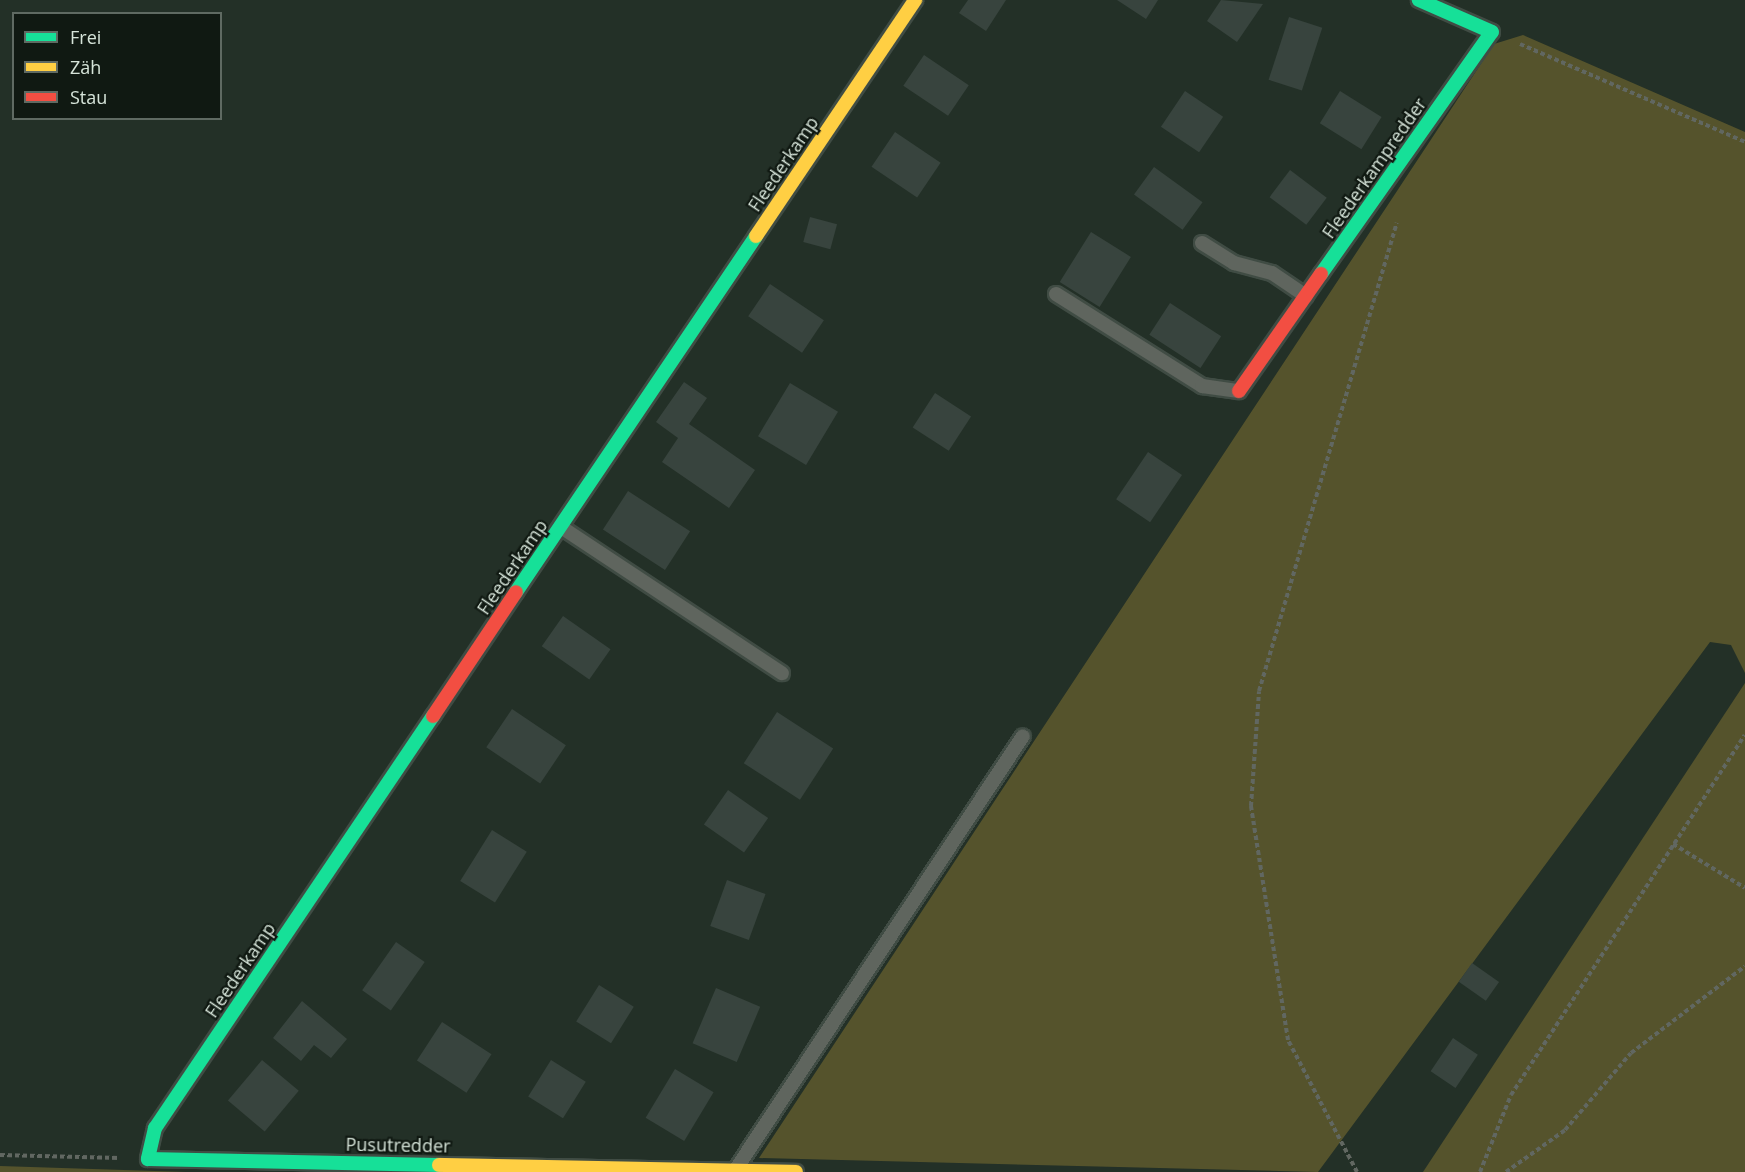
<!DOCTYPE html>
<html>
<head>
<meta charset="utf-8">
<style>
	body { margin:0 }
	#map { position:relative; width:1745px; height:1172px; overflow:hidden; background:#233027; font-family:"Open Sans",sans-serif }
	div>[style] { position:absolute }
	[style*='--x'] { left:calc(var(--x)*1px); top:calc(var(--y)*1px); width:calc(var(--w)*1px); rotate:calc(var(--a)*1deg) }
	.green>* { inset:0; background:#55532c }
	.building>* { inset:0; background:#38443e; transform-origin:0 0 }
	.path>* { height:4px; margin-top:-2px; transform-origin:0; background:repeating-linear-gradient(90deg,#616761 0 4.5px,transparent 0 7.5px) }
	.roads { filter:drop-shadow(2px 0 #404c44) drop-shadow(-2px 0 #404c44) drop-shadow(0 2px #404c44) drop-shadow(0 -2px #404c44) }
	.lane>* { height:14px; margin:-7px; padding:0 7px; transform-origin:7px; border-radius:7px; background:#5f655e }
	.fast>* { height:14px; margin:-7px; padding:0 7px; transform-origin:7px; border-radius:7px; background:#16e098 }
	.slow>* { height:14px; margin:-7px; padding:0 7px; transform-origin:7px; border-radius:7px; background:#ffcf43 }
	.jam>* { height:14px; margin:-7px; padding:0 7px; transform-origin:7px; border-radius:7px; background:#f24e42 }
	span { translate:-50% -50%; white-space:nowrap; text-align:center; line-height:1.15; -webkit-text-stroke:4.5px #101912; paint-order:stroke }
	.street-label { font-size:18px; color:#d6e4d9 }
	.legend { position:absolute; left:12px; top:12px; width:210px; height:108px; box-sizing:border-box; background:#101912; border:2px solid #5f6a62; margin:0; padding:8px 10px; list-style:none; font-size:18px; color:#d6e4d9 }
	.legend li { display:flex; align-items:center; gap:12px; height:30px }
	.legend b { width:30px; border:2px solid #5f6a62 }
</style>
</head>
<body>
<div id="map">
	<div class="green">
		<div style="clip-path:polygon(1523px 35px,1745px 132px,1745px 673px,1731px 645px,1710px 642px,1318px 1172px,759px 1158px,1494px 44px)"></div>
		<div style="clip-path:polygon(1745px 683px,1745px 1172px,1423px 1172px)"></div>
		<div style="clip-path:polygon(0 1166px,186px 1172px,0 1172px)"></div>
	</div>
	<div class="building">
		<div style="clip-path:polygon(968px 0,1006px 0,986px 31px,959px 13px)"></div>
		<div style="clip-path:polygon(1117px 0,1158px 0,1146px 19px)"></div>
		<div style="clip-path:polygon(1221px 0,1263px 4px,1237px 42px,1207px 21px)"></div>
		<div style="left:1289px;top:17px;width:35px;height:66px;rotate:18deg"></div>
		<div style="left:924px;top:55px;width:54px;height:37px;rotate:34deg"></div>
		<div style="left:1185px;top:91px;width:46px;height:43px;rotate:34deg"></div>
		<div style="left:1340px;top:91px;width:49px;height:38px;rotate:32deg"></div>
		<div style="left:895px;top:132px;width:55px;height:42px;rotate:34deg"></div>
		<div style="left:1154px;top:167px;width:60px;height:34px;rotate:36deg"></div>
		<div style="left:1290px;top:170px;width:46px;height:34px;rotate:37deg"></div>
		<div style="left:810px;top:217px;width:28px;height:26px;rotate:15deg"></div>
		<div style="left:1091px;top:232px;width:47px;height:59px;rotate:32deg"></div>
		<div style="left:770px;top:284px;width:65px;height:39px;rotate:34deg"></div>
		<div style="left:1170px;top:303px;width:61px;height:38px;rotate:33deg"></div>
		<div style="clip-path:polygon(684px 382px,707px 398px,689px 424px,755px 470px,729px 508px,662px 462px,678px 438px,656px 422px)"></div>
		<div style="left:790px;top:383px;width:56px;height:62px;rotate:31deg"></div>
		<div style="left:935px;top:393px;width:43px;height:41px;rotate:33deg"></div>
		<div style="left:1148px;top:452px;width:41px;height:57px;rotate:34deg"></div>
		<div style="left:628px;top:491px;width:74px;height:46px;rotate:33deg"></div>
		<div style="left:563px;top:616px;width:58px;height:37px;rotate:35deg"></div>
		<div style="left:512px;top:709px;width:65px;height:46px;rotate:34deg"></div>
		<div style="left:777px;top:712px;width:67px;height:61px;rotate:33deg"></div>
		<div style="left:728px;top:790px;width:49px;height:42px;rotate:35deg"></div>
		<div style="left:492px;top:830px;width:41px;height:60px;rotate:32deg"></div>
		<div style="left:727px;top:880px;width:41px;height:49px;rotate:20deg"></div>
		<div style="left:396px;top:942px;width:35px;height:59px;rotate:35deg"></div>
		<div style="left:1472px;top:963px;width:33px;height:23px;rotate:35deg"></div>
		<div style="left:599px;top:985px;width:41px;height:43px;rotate:32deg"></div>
		<div style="left:716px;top:988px;width:48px;height:60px;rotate:23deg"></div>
		<div style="clip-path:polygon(302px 1001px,347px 1039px,331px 1058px,314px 1045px,301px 1061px,273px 1038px)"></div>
		<div style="left:442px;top:1022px;width:59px;height:46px;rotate:33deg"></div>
		<div style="left:1453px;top:1038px;width:30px;height:40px;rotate:34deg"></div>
		<div style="left:262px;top:1060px;width:48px;height:53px;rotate:40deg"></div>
		<div style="left:551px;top:1060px;width:41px;height:43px;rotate:32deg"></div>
		<div style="left:675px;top:1069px;width:45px;height:57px;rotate:31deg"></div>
	</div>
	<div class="path">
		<div style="--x:1520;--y:44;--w:245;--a:23.5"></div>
		<div style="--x:1673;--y:844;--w:84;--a:31.4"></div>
		<div style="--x:0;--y:1155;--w:120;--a:1.4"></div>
		<div style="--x:1357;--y:1172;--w:149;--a:-117.6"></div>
		<div style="--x:1288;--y:1040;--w:237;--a:-99"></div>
		<div style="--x:1251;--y:806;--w:115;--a:-86"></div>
		<div style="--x:1259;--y:691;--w:488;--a:-73.6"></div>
		<div style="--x:1480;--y:1172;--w:83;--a:-68.1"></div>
		<div style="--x:1511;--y:1095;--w:429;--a:-57"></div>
		<div style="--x:1506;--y:1172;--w:72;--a:-35.4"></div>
		<div style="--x:1565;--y:1130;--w:101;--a:-49.4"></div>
		<div style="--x:1631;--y:1053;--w:143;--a:-37.3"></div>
	</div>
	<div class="roads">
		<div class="lane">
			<div style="--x:1202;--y:243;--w:38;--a:32"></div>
			<div style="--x:1234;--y:263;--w:39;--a:15"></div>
			<div style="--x:1272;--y:273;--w:41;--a:34.1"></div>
			<div style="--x:1056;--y:294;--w:173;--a:32.2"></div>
			<div style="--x:1202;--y:386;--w:37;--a:8"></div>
			<div style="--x:561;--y:527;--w:265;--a:33.5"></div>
			<div style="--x:736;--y:1169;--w:519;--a:-56.46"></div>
		</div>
		<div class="fast">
			<div style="--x:1321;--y:274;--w:296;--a:-54.8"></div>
			<div style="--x:1492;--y:32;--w:80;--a:-156.3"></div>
			<div style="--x:516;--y:592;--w:429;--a:-56"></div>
			<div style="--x:433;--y:716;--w:497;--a:124"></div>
			<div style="--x:155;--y:1128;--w:32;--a:103"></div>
			<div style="--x:148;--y:1159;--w:291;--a:1.2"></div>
		</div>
		<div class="slow">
			<div style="--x:756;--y:236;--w:285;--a:-56"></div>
			<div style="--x:439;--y:1165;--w:357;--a:1.1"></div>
		</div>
		<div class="jam">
			<div style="--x:1239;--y:391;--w:143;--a:-55"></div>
			<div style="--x:433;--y:716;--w:149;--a:-56.2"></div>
		</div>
	</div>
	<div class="street-label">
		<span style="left:783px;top:164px;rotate:-56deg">Fleederkamp</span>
		<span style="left:1374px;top:168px;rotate:-55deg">Fleederkampredder</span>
		<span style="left:512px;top:567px;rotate:-56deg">Fleederkamp</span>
		<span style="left:240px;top:970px;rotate:-56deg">Fleederkamp</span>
		<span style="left:398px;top:1145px;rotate:1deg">Pusutredder</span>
	</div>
	<ul class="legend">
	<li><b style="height:8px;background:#16e098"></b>Frei</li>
	<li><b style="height:8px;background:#ffcf43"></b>Zäh</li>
	<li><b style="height:8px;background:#f24e42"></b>Stau</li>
	</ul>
</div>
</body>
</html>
